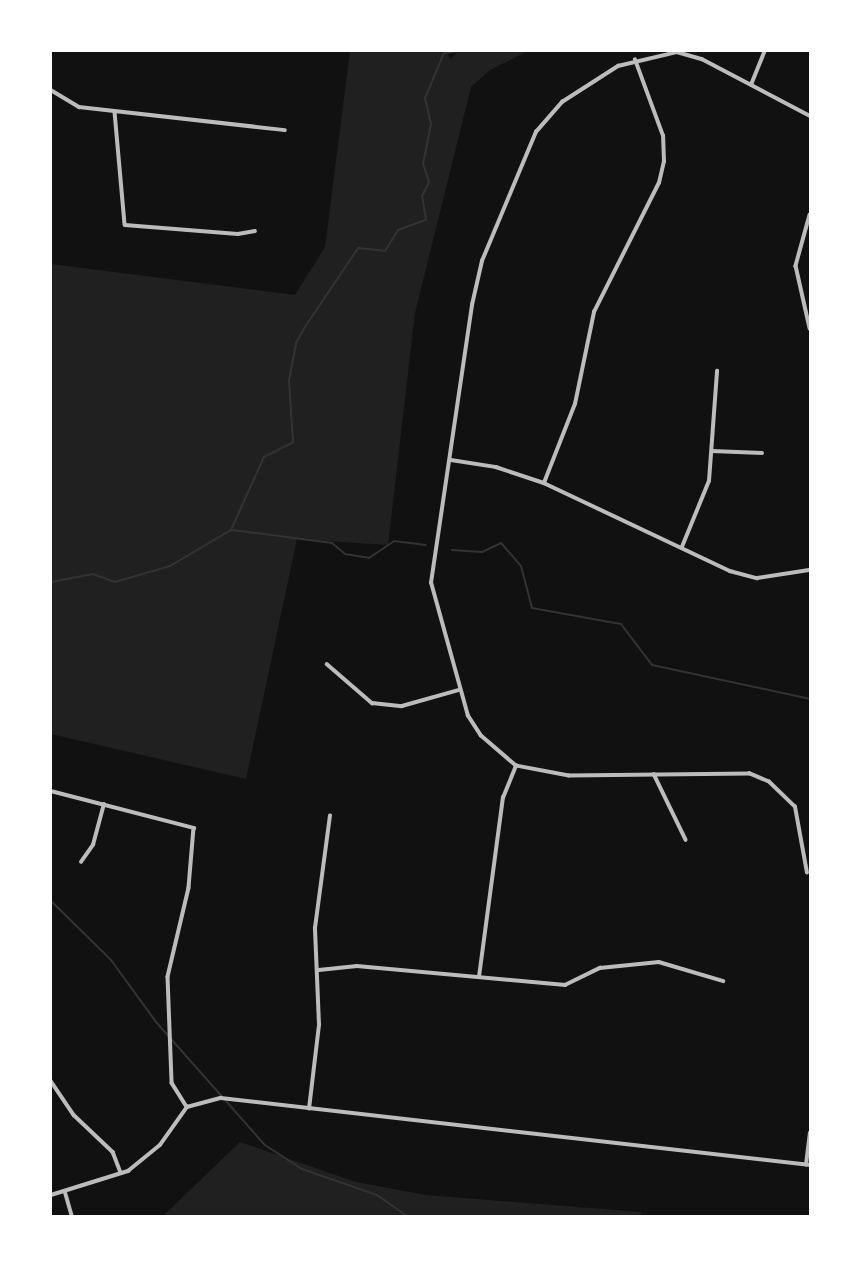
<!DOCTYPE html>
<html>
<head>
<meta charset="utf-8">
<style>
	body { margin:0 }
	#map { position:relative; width:861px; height:1267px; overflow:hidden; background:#111; font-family:"Sofia Sans Condensed",sans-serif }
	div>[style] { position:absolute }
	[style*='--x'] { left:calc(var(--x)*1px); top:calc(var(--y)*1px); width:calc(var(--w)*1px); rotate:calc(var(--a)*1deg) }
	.green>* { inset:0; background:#202020 }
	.stream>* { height:2px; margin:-1px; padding:0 1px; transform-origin:1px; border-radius:1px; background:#333 }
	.minor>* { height:3.5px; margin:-1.75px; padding:0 1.75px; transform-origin:1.75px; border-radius:1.75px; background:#bcbcbc }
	span { translate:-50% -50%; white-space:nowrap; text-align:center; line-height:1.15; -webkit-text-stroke:5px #fff; paint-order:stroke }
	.frame { position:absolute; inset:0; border:52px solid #fff; pointer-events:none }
</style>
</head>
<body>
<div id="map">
	<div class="green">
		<div style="clip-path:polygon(350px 51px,445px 51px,451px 59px,458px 51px,528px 51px,490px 70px,471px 87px,415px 313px,388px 545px,297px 539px,246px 779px,51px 734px,51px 264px,295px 295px,325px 247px)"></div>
		<div style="clip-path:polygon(240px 1142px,356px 1182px,426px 1195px,641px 1212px,640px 1216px,163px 1216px)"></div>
	</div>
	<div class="stream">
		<div style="--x:445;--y:53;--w:14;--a:-8"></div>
		<div style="--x:232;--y:530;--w:101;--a:7.4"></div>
		<div style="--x:332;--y:543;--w:17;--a:40"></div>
		<div style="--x:345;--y:554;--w:24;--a:9"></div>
		<div style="--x:369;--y:558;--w:30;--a:-34"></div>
		<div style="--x:394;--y:541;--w:32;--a:7"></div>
		<div style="--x:452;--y:550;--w:30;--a:4"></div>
		<div style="--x:482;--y:552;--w:21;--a:-25"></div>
		<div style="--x:501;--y:543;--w:30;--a:49"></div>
		<div style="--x:521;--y:566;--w:43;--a:75.3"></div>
		<div style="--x:532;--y:608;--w:90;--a:10.2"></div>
		<div style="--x:621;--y:624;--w:51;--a:52.9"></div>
		<div style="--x:652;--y:665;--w:162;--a:12.1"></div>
		<div style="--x:51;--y:582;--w:43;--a:-10.8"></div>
		<div style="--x:93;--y:574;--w:23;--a:20"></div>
		<div style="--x:115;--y:582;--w:57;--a:-16.2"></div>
		<div style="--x:170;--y:566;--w:71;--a:-30.5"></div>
		<div style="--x:231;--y:530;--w:80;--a:-65.7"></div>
		<div style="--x:264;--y:457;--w:33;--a:-27"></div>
		<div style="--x:293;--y:442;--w:62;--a:-93.7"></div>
		<div style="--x:289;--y:380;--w:38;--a:-79"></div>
		<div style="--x:296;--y:343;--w:18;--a:-61"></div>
		<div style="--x:305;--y:327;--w:95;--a:-56.1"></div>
		<div style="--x:358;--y:248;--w:27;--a:6"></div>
		<div style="--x:385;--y:251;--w:25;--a:-58"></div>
		<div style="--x:398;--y:230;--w:30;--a:-20"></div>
		<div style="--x:426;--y:220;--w:24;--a:-99"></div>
		<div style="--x:422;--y:196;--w:16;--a:-63"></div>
		<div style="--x:429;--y:182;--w:19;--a:-108"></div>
		<div style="--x:423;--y:164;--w:41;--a:-78.7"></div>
		<div style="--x:431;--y:124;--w:27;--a:-103"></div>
		<div style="--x:425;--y:98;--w:49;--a:-67.1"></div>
		<div style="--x:51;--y:901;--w:84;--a:44.5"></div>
		<div style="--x:111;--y:960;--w:77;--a:54"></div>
		<div style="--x:156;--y:1022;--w:164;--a:48.5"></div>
		<div style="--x:265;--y:1145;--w:44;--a:33"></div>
		<div style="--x:302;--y:1169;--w:79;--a:19.1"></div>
		<div style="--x:377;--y:1195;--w:37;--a:35"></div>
	</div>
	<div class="minor">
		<div style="--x:751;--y:85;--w:37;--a:-68"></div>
		<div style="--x:51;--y:90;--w:33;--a:31"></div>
		<div style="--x:79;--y:107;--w:207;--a:6.4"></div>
		<div style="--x:115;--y:112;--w:113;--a:84.9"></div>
		<div style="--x:125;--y:225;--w:113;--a:4.6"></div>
		<div style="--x:238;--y:234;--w:17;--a:-10"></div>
		<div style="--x:810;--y:215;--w:53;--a:105.4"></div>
		<div style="--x:796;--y:266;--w:64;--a:77.3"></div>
		<div style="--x:712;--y:451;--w:50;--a:2.3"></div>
		<div style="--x:451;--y:460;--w:46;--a:8.8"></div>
		<div style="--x:496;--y:467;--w:51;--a:18.4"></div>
		<div style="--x:544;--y:483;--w:206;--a:25.3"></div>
		<div style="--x:730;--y:571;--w:28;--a:15"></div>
		<div style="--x:757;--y:578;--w:54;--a:-8.6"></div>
		<div style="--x:544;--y:483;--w:85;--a:-68.6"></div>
		<div style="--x:575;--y:404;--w:94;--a:-78.3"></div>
		<div style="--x:594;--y:312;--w:144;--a:-63.3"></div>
		<div style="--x:659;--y:183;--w:22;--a:-77"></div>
		<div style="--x:664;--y:162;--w:26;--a:-92"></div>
		<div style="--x:663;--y:136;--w:81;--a:-110.2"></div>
		<div style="--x:682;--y:547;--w:71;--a:-67.8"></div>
		<div style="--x:709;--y:481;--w:110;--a:-85.8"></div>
		<div style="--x:327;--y:664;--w:60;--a:40.9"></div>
		<div style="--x:372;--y:703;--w:30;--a:6"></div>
		<div style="--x:402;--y:706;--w:59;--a:-15.7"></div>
		<div style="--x:654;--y:774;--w:73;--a:64.1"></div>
		<div style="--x:51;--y:791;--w:148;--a:14.5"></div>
		<div style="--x:194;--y:828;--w:60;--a:94.8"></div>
		<div style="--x:189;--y:888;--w:91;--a:103.3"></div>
		<div style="--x:168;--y:977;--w:106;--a:87.8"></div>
		<div style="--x:172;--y:1083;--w:28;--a:58"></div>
		<div style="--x:81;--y:862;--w:21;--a:-55"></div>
		<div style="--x:93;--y:845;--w:42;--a:-75"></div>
		<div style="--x:807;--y:873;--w:67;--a:-100.3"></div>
		<div style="--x:795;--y:807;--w:36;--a:-136"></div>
		<div style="--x:769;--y:782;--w:21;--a:-157"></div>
		<div style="--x:750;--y:774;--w:181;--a:179.4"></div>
		<div style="--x:569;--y:776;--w:54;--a:-169.3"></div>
		<div style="--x:516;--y:766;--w:46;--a:-139.4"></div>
		<div style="--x:481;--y:736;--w:24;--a:-123"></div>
		<div style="--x:468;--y:716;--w:138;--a:-105.5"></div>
		<div style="--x:431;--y:583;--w:281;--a:-81.6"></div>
		<div style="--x:472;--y:305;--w:45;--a:-77.2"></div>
		<div style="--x:482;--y:261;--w:140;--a:-67.3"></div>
		<div style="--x:536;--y:132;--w:40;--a:-49"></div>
		<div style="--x:562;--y:102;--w:67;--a:-32.7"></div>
		<div style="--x:618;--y:66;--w:61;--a:-13.3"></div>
		<div style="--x:677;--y:52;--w:26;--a:16"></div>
		<div style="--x:702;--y:59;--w:122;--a:27.8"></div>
		<div style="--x:319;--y:970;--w:38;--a:-6"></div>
		<div style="--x:357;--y:966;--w:209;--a:5.2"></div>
		<div style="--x:565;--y:985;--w:39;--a:-26"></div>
		<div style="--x:600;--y:968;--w:59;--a:-5.8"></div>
		<div style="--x:659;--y:962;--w:67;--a:16.5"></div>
		<div style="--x:479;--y:977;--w:181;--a:-82.4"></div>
		<div style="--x:503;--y:798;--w:35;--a:-68"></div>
		<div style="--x:51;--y:1081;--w:41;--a:55.9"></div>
		<div style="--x:74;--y:1115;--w:54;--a:43.5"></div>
		<div style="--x:113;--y:1152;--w:22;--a:69"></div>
		<div style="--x:309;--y:1109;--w:85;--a:-83.2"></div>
		<div style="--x:319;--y:1025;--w:97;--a:-92.4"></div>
		<div style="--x:315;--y:928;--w:113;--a:-82.4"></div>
		<div style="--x:806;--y:1165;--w:32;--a:-83"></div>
		<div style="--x:65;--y:1191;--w:26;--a:74"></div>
		<div style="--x:51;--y:1195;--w:81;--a:-17.3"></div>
		<div style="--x:128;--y:1171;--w:41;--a:-39.1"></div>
		<div style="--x:160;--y:1145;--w:47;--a:-54.6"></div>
		<div style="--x:187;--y:1107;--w:35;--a:-15"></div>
		<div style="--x:221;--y:1098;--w:593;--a:6.49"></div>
	</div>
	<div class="frame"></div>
</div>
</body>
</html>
